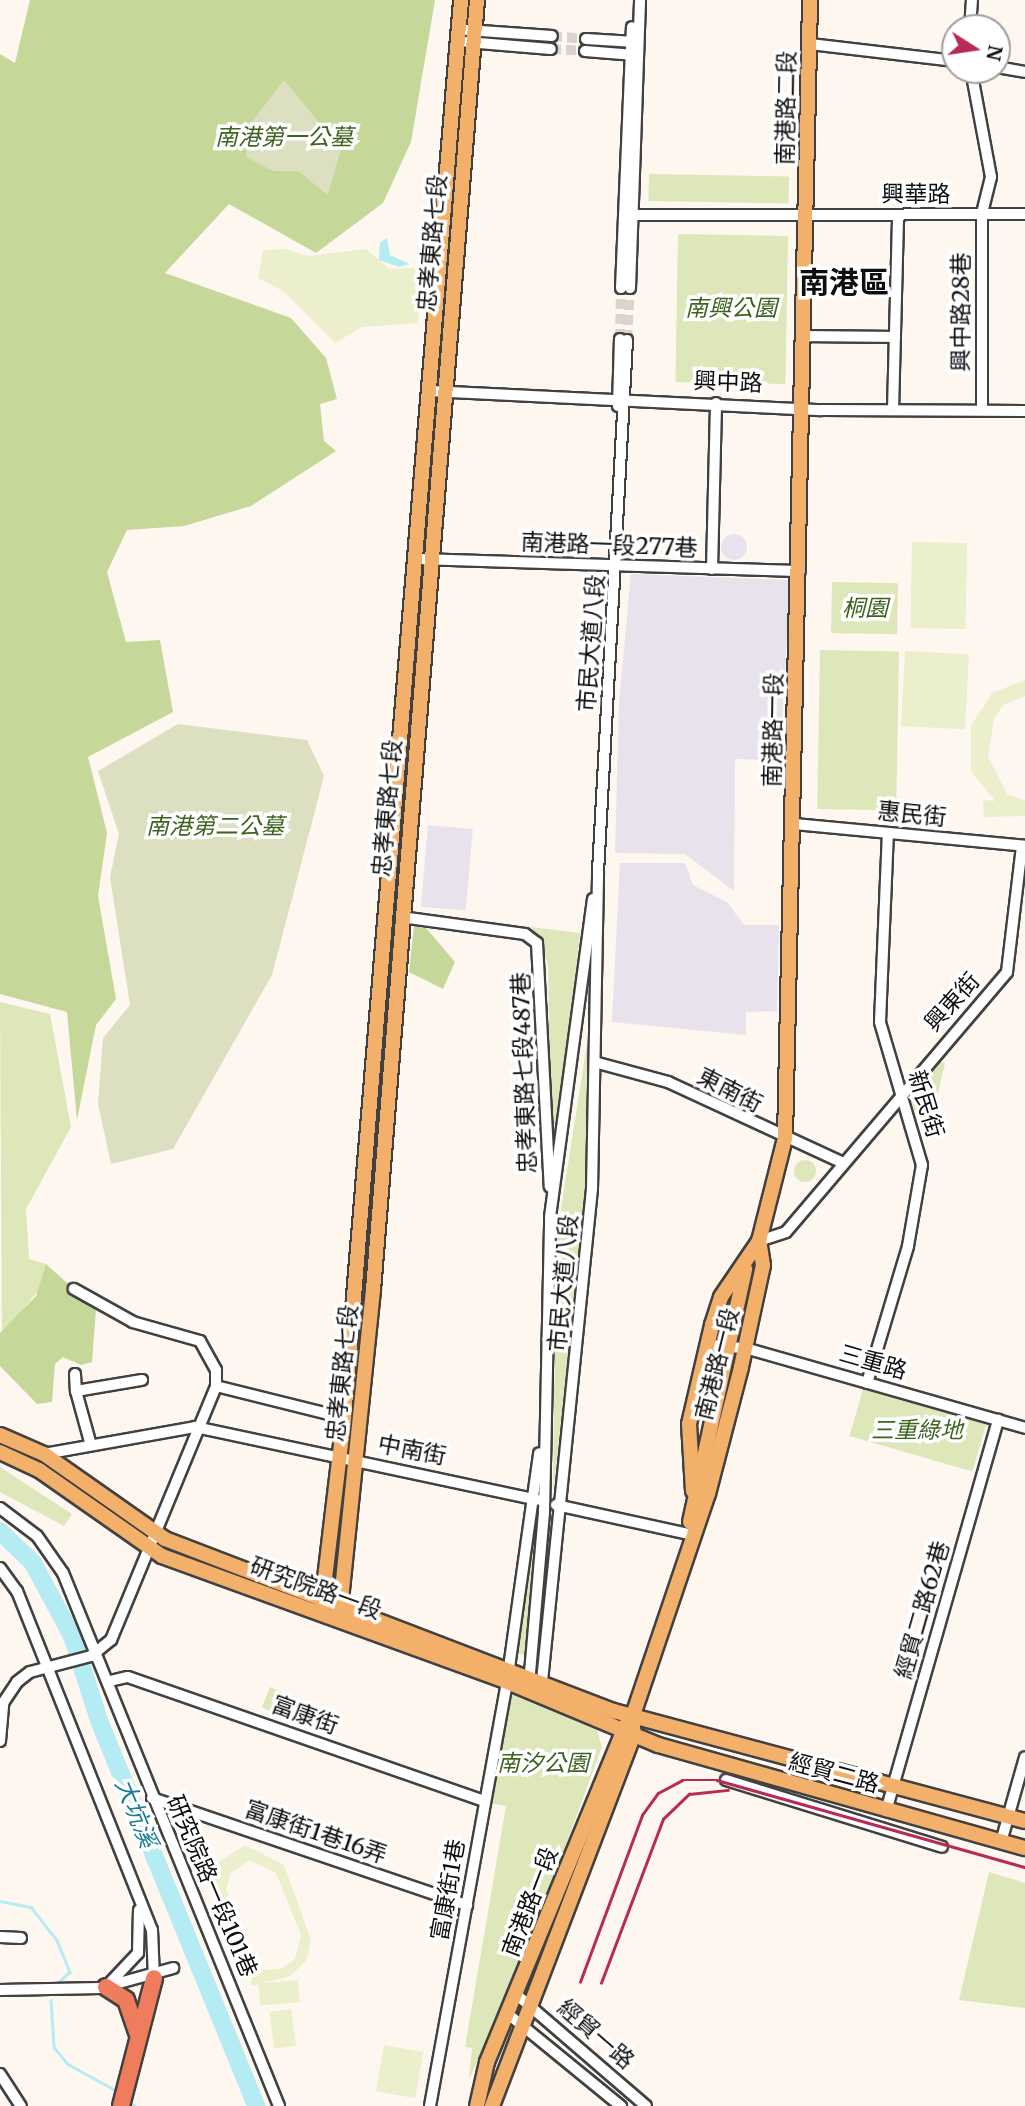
<!DOCTYPE html>
<html>
<head>
<meta charset="utf-8">
<style>
	body { margin:0 }
	#map { position:relative; width:1025px; height:2106px; overflow:hidden; background:#fef7ef; font-family:Merriweather,"Noto Sans TC",serif }
	div>[style] { position:absolute }
	[style*='--x'] { left:calc(var(--x)*1px); top:calc(var(--y)*1px); width:calc(var(--w)*1px); rotate:calc(var(--a)*1deg) }
	.industrial>* { inset:0; background:#e8e2ec; transform-origin:0 0 }
	.round { border-radius:50% }
	.green>* { inset:0; background:#dde7ba; transform-origin:0 0 }
	.forest>* { inset:0; background:#c5d899 }
	.cemetery>* { inset:0; background:#dddfc1 }
	.pitch>* { inset:0; background:#ebefcb; transform-origin:0 0 }
	.water>* { inset:0; background:#b5ecf4 }
	.stream>* { height:2.5px; margin:-1.25px; padding:0 1.25px; transform-origin:1.25px; border-radius:1.25px; background:#b5ecf4 }
	.river>* { height:18px; margin:-9px; padding:0 9px; transform-origin:9px; border-radius:9px; background:#b5ecf4 }
	.minor-tunnel>* { height:10px; margin-top:-5px; transform-origin:0; background:repeating-linear-gradient(90deg,#dad4cd 0 10px,transparent 0 15px) }
	.roads { filter:drop-shadow(2px 0 #414141) drop-shadow(-2px 0 #414141) drop-shadow(0 2px #414141) drop-shadow(0 -2px #414141) }
	.minor>* { height:10px; margin:-5px; padding:0 5px; transform-origin:5px; border-radius:5px; background:#fff }
	.major>* { height:14px; margin:-7px; padding:0 7px; transform-origin:7px; border-radius:7px; background:#f3b06a }
	.highway>* { height:16px; margin:-8px; padding:0 8px; transform-origin:8px; border-radius:8px; background:#ee7c5d }
	.rail>* { height:2.5px; margin:-1.25px; padding:0 1.25px; transform-origin:1.25px; border-radius:1.25px; background:#b82b54 }
	span { translate:-50% -50%; white-space:nowrap; text-align:center; line-height:1.15; -webkit-text-stroke:7px #fff; paint-order:stroke }
	.street-label { font-size:23px; color:#0e0e0e }
	.park-label { font-size:23px; color:#3e6320; font-style:italic }
	.water-label { font-size:24px; color:#1b7c93; font-style:italic }
	.district-label { font-size:30px; color:#0e0e0e; font-weight:700 }
	.north { position:absolute; left:941px; top:14px; width:70px; height:70px; box-sizing:border-box; background:#fff; border:2px solid #9f9f9f; border-radius:50%; rotate:102deg; font-size:19px; font-weight:700; line-height:28px; text-align:center; color:#0e0e0e }
	.north::after { content:''; display:block; margin:auto; width:24px; height:32px; background:#b82b54; clip-path:polygon(50% 0,100% 100%,50% 72%,0 100%) }
</style>
</head>
<body>
<div id="map">
	<div class="industrial">
		<div class="round" style="left:721px;top:534px;width:26px;height:26px"></div>
		<div style="clip-path:polygon(631px 574px,790px 580px,780px 760px,735px 759px,734px 891px,685px 854px,615px 853px,619px 701px)"></div>
		<div style="left:428px;top:825px;width:45px;height:82px;rotate:5deg"></div>
		<div style="clip-path:polygon(620px 863px,685px 863px,693px 885px,727px 902px,744px 925px,779px 925px,777px 1011px,746px 1012px,746px 1035px,612px 1022px)"></div>
	</div>
	<div class="green">
		<div style="left:649px;top:174px;width:140px;height:27px;rotate:1deg"></div>
		<div style="left:678px;top:234px;width:110px;height:148px;rotate:1deg"></div>
		<div style="left:832px;top:582px;width:66px;height:51px;rotate:1deg"></div>
		<div style="left:820px;top:650px;width:79px;height:159px;rotate:1deg"></div>
		<div style="clip-path:polygon(531px 927px,580px 933px,557px 1146px,551px 1144px,548px 964px)"></div>
		<div style="clip-path:polygon(0 1002px,50px 1014px,71px 1127px,26px 1209px,29px 1259px,46px 1264px,38px 1291px,2px 1335px)"></div>
		<div style="clip-path:polygon(592px 1012px,585px 1208px,553px 1492px,556px 1241px)"></div>
		<div style="clip-path:polygon(933px 1061px,945px 1063px,933px 1115px,916px 1114px,907px 1090px)"></div>
		<div class="round" style="left:794px;top:1160px;width:22px;height:22px"></div>
		<div style="left:863px;top:1389px;width:128px;height:49px;rotate:16deg"></div>
		<div style="clip-path:polygon(0 1467px,72px 1514px,64px 1526px,0 1492px)"></div>
		<div style="clip-path:polygon(532px 1517px,538px 1518px,526px 1656px,510px 1650px)"></div>
		<div style="left:270px;top:1687px;width:54px;height:22px;rotate:22deg"></div>
		<div style="clip-path:polygon(510px 1694px,597px 1730px,602px 1747px,524px 1957px,469px 2079px,472px 2048px,465px 2047px,506px 1806px,489px 1803px)"></div>
		<div style="clip-path:polygon(989px 1872px,1025px 1883px,1025px 2008px,959px 2000px)"></div>
	</div>
	<div class="forest">
		<div style="clip-path:polygon(30px 0,435px 0,411px 142px,383px 203px,316px 253px,229px 204px,165px 273px,291px 318px,326px 358px,337px 399px,320px 404px,324px 441px,336px 451px,251px 506px,184px 526px,127px 530px,107px 572px,126px 642px,160px 640px,173px 712px,88px 757px,107px 833px,98px 896px,116px 999px,96px 1025px,77px 1120px,67px 1012px,0 994px,0 54px,15px 63px)"></div>
		<div style="clip-path:polygon(414px 926px,426px 928px,455px 962px,443px 989px,409px 972px)"></div>
		<div style="clip-path:polygon(46px 1264px,96px 1309px,92px 1362px,81px 1365px,63px 1357px,55px 1364px,52px 1402px,37px 1404px,0 1366px,0 1333px,36px 1296px)"></div>
	</div>
	<div class="cemetery">
		<div style="clip-path:polygon(284px 80px,341px 149px,328px 195px,298px 171px,273px 171px,246px 157px,248px 127px)"></div>
		<div style="clip-path:polygon(178px 724px,307px 740px,324px 776px,272px 975px,173px 1149px,111px 1164px,98px 1104px,103px 1038px,130px 1005px,110px 877px,119px 834px,98px 771px)"></div>
	</div>
	<div class="pitch">
		<div style="clip-path:polygon(286px 249px,307px 256px,366px 249px,389px 269px,423px 267px,418px 323px,362px 327px,335px 343px,283px 291px,258px 278px,263px 250px)"></div>
		<div style="left:912px;top:542px;width:55px;height:86px;rotate:1deg"></div>
		<div style="left:905px;top:651px;width:64px;height:75px;rotate:3deg"></div>
		<div style="clip-path:polygon(1025px 680px,1025px 696px,1003px 705px,994px 719px,988px 756px,1007px 794px,1025px 801px,1025px 816px,984px 817px,983px 800px,995px 801px,971px 771px,971px 726px,992px 693px)"></div>
		<div style="clip-path:polygon(evenodd,202px 1832px,216px 1864px,245px 1845px,284px 1865px,311px 1940px,306px 1961px,290px 1976px,252px 1986px,192px 1836px,202px 1832px,250px 1860px,276px 1873px,301px 1935px,295px 1959px,281px 1969px,262px 1970px,253px 1962px,226px 1889px,231px 1873px,250px 1860px)"></div>
		<div style="left:298px;top:1980px;width:22px;height:40px;rotate:85deg"></div>
		<div style="left:291px;top:2009px;width:37px;height:22px;rotate:82deg"></div>
		<div style="left:384px;top:2045px;width:40px;height:47px;rotate:10deg"></div>
	</div>
	<div class="water">
		<div style="clip-path:polygon(387px 238px,390px 255px,410px 264px,399px 267px,379px 260px,380px 242px)"></div>
	</div>
	<div class="stream">
		<div style="--x:0;--y:1901;--w:32;--a:11"></div>
		<div style="--x:31;--y:1907;--w:42;--a:51.8"></div>
		<div style="--x:57;--y:1940;--w:35;--a:68"></div>
		<div style="--x:70;--y:1972;--w:19;--a:137"></div>
		<div style="--x:51;--y:2000;--w:47;--a:86.3"></div>
		<div style="--x:54;--y:2047;--w:22;--a:51"></div>
		<div style="--x:68;--y:2064;--w:56;--a:28.9"></div>
		<div style="--x:128;--y:2100;--w:9;--a:41"></div>
	</div>
	<div class="river">
		<div style="--x:0;--y:1531;--w:46;--a:44.1"></div>
		<div style="--x:33;--y:1563;--w:83;--a:61.9"></div>
		<div style="--x:72;--y:1636;--w:91;--a:72.2"></div>
		<div style="--x:100;--y:1723;--w:414;--a:67.8"></div>
	</div>
	<div class="minor-tunnel">
		<div style="--x:552;--y:36;--w:34;--a:5"></div>
		<div style="--x:551;--y:49;--w:34;--a:3"></div>
		<div style="--x:620;--y:339;--w:51;--a:-88.9"></div>
		<div style="--x:627;--y:340;--w:52;--a:-86.7"></div>
	</div>
	<div class="roads">
		<div class="minor">
			<div style="--x:970;--y:28;--w:28;--a:-86"></div>
			<div style="--x:467;--y:30;--w:85;--a:4"></div>
			<div style="--x:586;--y:39;--w:49;--a:3.5"></div>
			<div style="--x:467;--y:42;--w:84;--a:4.8"></div>
			<div style="--x:810;--y:44;--w:146;--a:6.7"></div>
			<div style="--x:585;--y:51;--w:50;--a:4.6"></div>
			<div style="--x:997;--y:67;--w:28;--a:10"></div>
			<div style="--x:971;--y:70;--w:109;--a:79.4"></div>
			<div style="--x:991;--y:177;--w:38;--a:104"></div>
			<div style="--x:982;--y:214;--w:196;--a:90"></div>
			<div style="--x:624;--y:215;--w:401;--a:-0.1"></div>
			<div style="--x:621;--y:288;--w:261;--a:-87.6"></div>
			<div style="--x:630;--y:288;--w:288;--a:-88"></div>
			<div style="--x:804;--y:336;--w:91;--a:0.6"></div>
			<div style="--x:430;--y:391;--w:392;--a:2.8"></div>
			<div style="--x:822;--y:410;--w:203;--a:0.3"></div>
			<div style="--x:618;--y:406;--w:67;--a:-88.3"></div>
			<div style="--x:893;--y:410;--w:195;--a:-88.5"></div>
			<div style="--x:416;--y:559;--w:384;--a:1.8"></div>
			<div style="--x:712;--y:569;--w:166;--a:-88.6"></div>
			<div style="--x:794;--y:824;--w:232;--a:5.4"></div>
			<div style="--x:401;--y:917;--w:125;--a:7.8"></div>
			<div style="--x:525;--y:934;--w:15;--a:37"></div>
			<div style="--x:537;--y:943;--w:244;--a:87"></div>
			<div style="--x:598;--y:1063;--w:73;--a:15.2"></div>
			<div style="--x:668;--y:1082;--w:191;--a:24.8"></div>
			<div style="--x:759;--y:1241;--w:28;--a:-18"></div>
			<div style="--x:786;--y:1232;--w:341;--a:-49.6"></div>
			<div style="--x:1007;--y:972;--w:127;--a:-83.2"></div>
			<div style="--x:708;--y:1345;--w:37;--a:5"></div>
			<div style="--x:745;--y:1348;--w:291;--a:15.9"></div>
			<div style="--x:75;--y:1374;--w:17;--a:87"></div>
			<div style="--x:76;--y:1391;--w:67;--a:-9.5"></div>
			<div style="--x:867;--y:1383;--w:143;--a:-73.3"></div>
			<div style="--x:908;--y:1246;--w:82;--a:-80.2"></div>
			<div style="--x:922;--y:1165;--w:149;--a:-106.4"></div>
			<div style="--x:880;--y:1022;--w:189;--a:-87.6"></div>
			<div style="--x:216;--y:1386;--w:132;--a:14"></div>
			<div style="--x:76;--y:1391;--w:53;--a:74.6"></div>
			<div style="--x:44;--y:1454;--w:153;--a:-10.1"></div>
			<div style="--x:195;--y:1427;--w:350;--a:12"></div>
			<div style="--x:556;--y:1505;--w:136;--a:12.3"></div>
			<div style="--x:0;--y:1508;--w:46;--a:37.1"></div>
			<div style="--x:37;--y:1536;--w:45;--a:54.9"></div>
			<div style="--x:63;--y:1573;--w:575;--a:67.94"></div>
			<div style="--x:0;--y:1568;--w:29;--a:54"></div>
			<div style="--x:17;--y:1591;--w:365;--a:68.3"></div>
			<div style="--x:152;--y:1930;--w:48;--a:87.6"></div>
			<div style="--x:110;--y:1681;--w:18;--a:-13"></div>
			<div style="--x:128;--y:1677;--w:378;--a:19.2"></div>
			<div style="--x:529;--y:1684;--w:173;--a:-85"></div>
			<div style="--x:544;--y:1512;--w:295;--a:-88.8"></div>
			<div style="--x:550;--y:1217;--w:321;--a:-82.3"></div>
			<div style="--x:541;--y:1691;--w:505;--a:-84.2"></div>
			<div style="--x:592;--y:1189;--w:317;--a:-88.9"></div>
			<div style="--x:598;--y:872;--w:533;--a:-86.88"></div>
			<div style="--x:0;--y:1741;--w:38;--a:-85"></div>
			<div style="--x:3;--y:1703;--w:25;--a:-56"></div>
			<div style="--x:17;--y:1682;--w:16;--a:-38"></div>
			<div style="--x:30;--y:1672;--w:63;--a:-14.7"></div>
			<div style="--x:91;--y:1656;--w:26;--a:-39"></div>
			<div style="--x:111;--y:1640;--w:275;--a:-67.5"></div>
			<div style="--x:216;--y:1386;--w:16;--a:-90"></div>
			<div style="--x:216;--y:1370;--w:33;--a:-119"></div>
			<div style="--x:200;--y:1341;--w:70;--a:-164.2"></div>
			<div style="--x:133;--y:1322;--w:68;--a:-150.8"></div>
			<div style="--x:726;--y:1780;--w:226;--a:17.2"></div>
			<div style="--x:152;--y:1798;--w:333;--a:18.8"></div>
			<div style="--x:886;--y:1811;--w:407;--a:-74"></div>
			<div style="--x:1001;--y:1842;--w:88;--a:-74.2"></div>
			<div style="--x:0;--y:1937;--w:21;--a:3"></div>
			<div style="--x:108;--y:1985;--w:44;--a:-46.8"></div>
			<div style="--x:138;--y:1953;--w:43;--a:-88.7"></div>
			<div style="--x:0;--y:1990;--w:101;--a:-1.1"></div>
			<div style="--x:101;--y:1988;--w:75;--a:-15.5"></div>
			<div style="--x:517;--y:1995;--w:170;--a:40.7"></div>
			<div style="--x:508;--y:2014;--w:146;--a:39.2"></div>
			<div style="--x:0;--y:2074;--w:38;--a:57"></div>
			<div style="--x:430;--y:2106;--w:424;--a:-79.7"></div>
			<div style="--x:506;--y:1689;--w:238;--a:-82"></div>
		</div>
		<div class="major">
			<div style="--x:0;--y:1435;--w:48;--a:23.4"></div>
			<div style="--x:44;--y:1454;--w:148;--a:35.1"></div>
			<div style="--x:165;--y:1539;--w:481;--a:21"></div>
			<div style="--x:614;--y:1711;--w:425;--a:15"></div>
			<div style="--x:0;--y:1452;--w:43;--a:24.8"></div>
			<div style="--x:39;--y:1470;--w:150;--a:35"></div>
			<div style="--x:162;--y:1556;--w:365;--a:20"></div>
			<div style="--x:505;--y:1681;--w:166;--a:22.7"></div>
			<div style="--x:658;--y:1745;--w:381;--a:15.7"></div>
			<div style="--x:693;--y:1491;--w:67;--a:-93.4"></div>
			<div style="--x:689;--y:1424;--w:102;--a:-76.9"></div>
			<div style="--x:712;--y:1325;--w:29;--a:-72"></div>
			<div style="--x:721;--y:1297;--w:68;--a:-55.8"></div>
			<div style="--x:759;--y:1241;--w:106;--a:-75.8"></div>
			<div style="--x:785;--y:1138;--w:1138;--a:-88.74"></div>
			<div style="--x:690;--y:1522;--w:259;--a:-77.7"></div>
			<div style="--x:321;--y:1612;--w:195;--a:-83.2"></div>
			<div style="--x:344;--y:1418;--w:1423;--a:-85.28"></div>
			<div style="--x:339;--y:1619;--w:331;--a:-84.1"></div>
			<div style="--x:373;--y:1290;--w:1294;--a:-85.39"></div>
			<div style="--x:477;--y:2106;--w:45;--a:-77.2"></div>
			<div style="--x:487;--y:2062;--w:365;--a:-67.6"></div>
			<div style="--x:492;--y:2106;--w:397;--a:-69.1"></div>
			<div style="--x:634;--y:1735;--w:17;--a:-97"></div>
			<div style="--x:632;--y:1718;--w:237;--a:-71.3"></div>
			<div style="--x:708;--y:1494;--w:131;--a:-75.4"></div>
			<div style="--x:741;--y:1367;--w:104;--a:-77.8"></div>
			<div style="--x:763;--y:1265;--w:24;--a:-99"></div>
		</div>
		<div class="highway">
			<div style="--x:106;--y:1987;--w:24;--a:33"></div>
			<div style="--x:126;--y:2000;--w:34;--a:71"></div>
			<div style="--x:121;--y:2106;--w:132;--a:-75.5"></div>
		</div>
	</div>
	<div class="rail">
		<div style="--x:580;--y:1982;--w:178;--a:-69.6"></div>
		<div style="--x:642;--y:1815;--w:27;--a:-54"></div>
		<div style="--x:658;--y:1793;--w:27;--a:-28"></div>
		<div style="--x:682;--y:1780;--w:35;--a:0"></div>
		<div style="--x:717;--y:1780;--w:320;--a:15.8"></div>
		<div style="--x:601;--y:1983;--w:175;--a:-69.3"></div>
		<div style="--x:663;--y:1819;--w:36;--a:-44"></div>
		<div style="--x:689;--y:1794;--w:39;--a:-6"></div>
	</div>
	<div class="street-label">
		<span style="left:786px;top:108px;rotate:-89deg">南港路二段</span>
		<span style="left:916px;top:194px">興華路</span>
		<span style="left:432px;top:243px;rotate:-85deg">忠孝東路七段</span>
		<span style="left:961px;top:312px;rotate:-90deg">興中路28巷</span>
		<span style="left:728px;top:382px;rotate:2deg">興中路</span>
		<span style="left:609px;top:545px;rotate:2deg">南港路一段277巷</span>
		<span style="left:591px;top:643px;rotate:-86deg">市民大道八段</span>
		<span style="left:773px;top:730px;rotate:-89deg">南港路一段</span>
		<span style="left:387px;top:808px;rotate:-85deg">忠孝東路七段</span>
		<span style="left:912px;top:814px;rotate:6deg">惠民街</span>
		<span style="left:952px;top:1002px;rotate:-48deg">興東街</span>
		<span style="left:524px;top:1073px;rotate:-92deg">忠孝東路七段487巷</span>
		<span style="left:730px;top:1090px;rotate:27deg">東南街</span>
		<span style="left:926px;top:1104px;rotate:73deg">新民街</span>
		<span style="left:563px;top:1283px;rotate:-85deg">市民大道八段</span>
		<span style="left:873px;top:1362px;rotate:16deg">三重路</span>
		<span style="left:717px;top:1364px;rotate:-76deg">南港路一段</span>
		<span style="left:342px;top:1373px;rotate:-84deg">忠孝東路七段</span>
		<span style="left:412px;top:1450px;rotate:11deg">中南街</span>
		<span style="left:316px;top:1588px;rotate:20deg">研究院路一段</span>
		<span style="left:922px;top:1610px;rotate:-74deg">經貿二路62巷</span>
		<span style="left:305px;top:1715px;rotate:20deg">富康街</span>
		<span style="left:834px;top:1773px;rotate:15deg">經貿二路</span>
		<span style="left:316px;top:1832px;rotate:19deg">富康街1巷16弄</span>
		<span style="left:212px;top:1886px;rotate:67deg">研究院路一段101巷</span>
		<span style="left:448px;top:1890px;rotate:-80deg">富康街1巷</span>
		<span style="left:530px;top:1902px;rotate:-69deg">南港路一段</span>
		<span style="left:596px;top:2034px;rotate:41deg">經貿一路</span>
	</div>
	<div class="park-label">
		<span style="left:284px;top:137px">南港第一公墓</span>
		<span style="left:731px;top:308px">南興公園</span>
		<span style="left:865px;top:608px">桐園</span>
		<span style="left:215px;top:826px">南港第二公墓</span>
		<span style="left:917px;top:1430px">三重綠地</span>
		<span style="left:543px;top:1763px">南汐公園</span>
	</div>
	<div class="water-label">
		<span style="left:136px;top:1813px;rotate:68deg">大坑溪</span>
	</div>
	<div class="district-label">
		<span style="left:844px;top:282px">南港區</span>
	</div>
	<div class="north">N</div>
</div>
</body>
</html>
